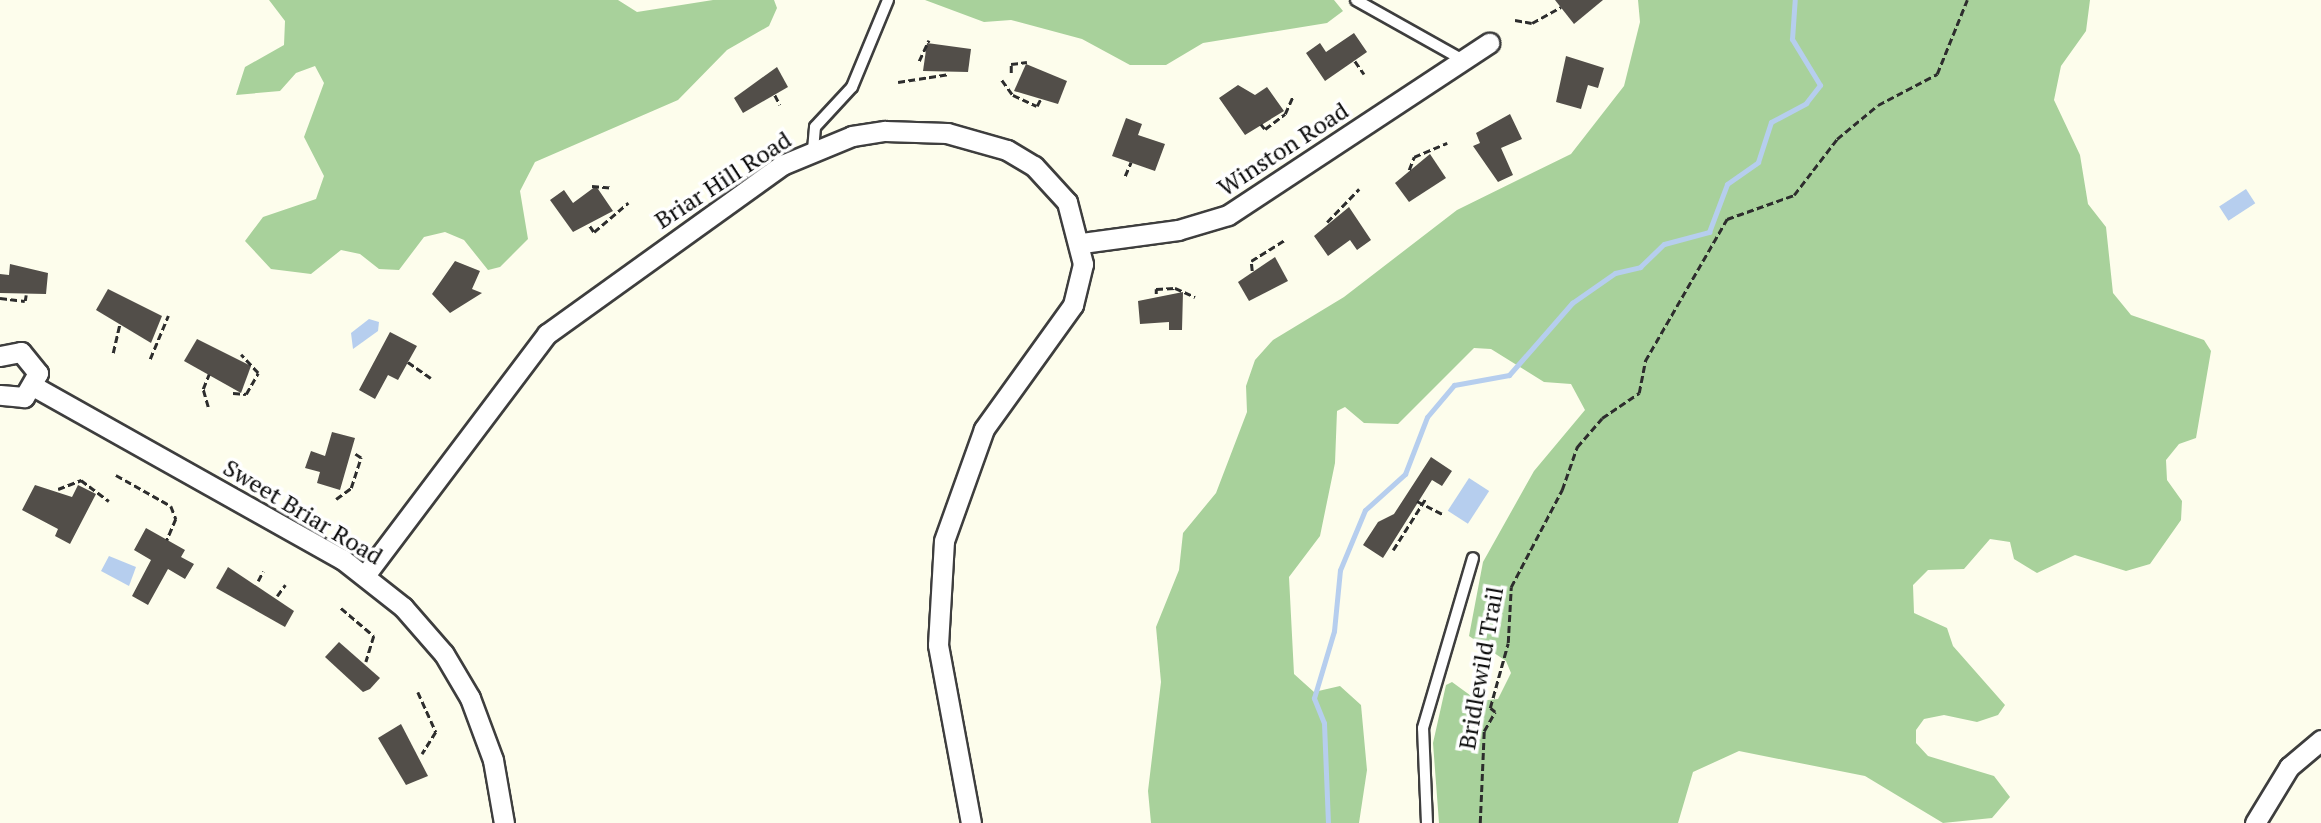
<!DOCTYPE html>
<html>
<head>
<meta charset="utf-8">
<style>
	body { margin:0 }
	#map { position:relative; width:2321px; height:823px; overflow:hidden; background:#fdfdec; font-family:"PT Serif",serif }
	div>[style] { position:absolute }
	[style*='--x'] { left:calc(var(--x)*1px); top:calc(var(--y)*1px); width:calc(var(--w)*1px); rotate:calc(var(--a)*1deg) }
	.forest>* { inset:0; background:#a8d19b }
	.water>* { inset:0; background:#b6ceee; transform-origin:0 0 }
	.stream>* { height:5px; margin:-2.5px; padding:0 2.5px; transform-origin:2.5px; border-radius:2.5px; background:#b6ceee }
	.building>* { inset:0; background:#524e49 }
	.path>* { height:2.5px; margin-top:-1.25px; transform-origin:0; background:repeating-linear-gradient(90deg,#2d2d2d 0 7px,transparent 0 10.5px) }
	.roads { filter:drop-shadow(2px 0 #3e3e3e) drop-shadow(-2px 0 #3e3e3e) drop-shadow(0 2px #3e3e3e) drop-shadow(0 -2px #3e3e3e) }
	.lane>* { height:10px; margin:-5px; padding:0 5px; transform-origin:5px; border-radius:5px; background:#fff }
	.street>* { height:19px; margin:-9.5px; padding:0 9.5px; transform-origin:9.5px; border-radius:9.5px; background:#fff }
	span { translate:-50% -50%; white-space:nowrap; text-align:center; line-height:1.15; -webkit-text-stroke:7px #fff; paint-order:stroke }
	.street-label { font-size:24px; color:#0b0b0b }
</style>
</head>
<body>
<div id="map">
	<div class="forest">
		<div style="clip-path:polygon(269px 0,618px 0,637px 12px,713px 0,774px 0,777px 8px,769px 26px,727px 50px,678px 100px,535px 162px,520px 191px,528px 239px,500px 267px,488px 270px,464px 240px,445px 232px,424px 237px,399px 270px,379px 269px,360px 254px,341px 250px,311px 274px,271px 269px,245px 241px,263px 217px,316px 199px,324px 176px,304px 137px,324px 83px,315px 66px,296px 73px,280px 91px,236px 95px,245px 67px,284px 45px,285px 21px)"></div>
		<div style="clip-path:polygon(925px 0,1334px 0,1343px 11px,1327px 23px,1203px 43px,1166px 65px,1130px 65px,1082px 39px,1011px 20px,984px 22px)"></div>
		<div style="clip-path:polygon(1638px 0,2090px 0,2086px 31px,2061px 66px,2054px 100px,2080px 155px,2088px 204px,2106px 227px,2113px 293px,2131px 315px,2204px 340px,2211px 351px,2196px 438px,2179px 444px,2166px 460px,2167px 480px,2182px 501px,2181px 520px,2150px 564px,2126px 571px,2075px 555px,2037px 573px,2014px 559px,2010px 542px,1990px 539px,1964px 569px,1928px 570px,1913px 585px,1914px 613px,1947px 628px,1953px 646px,2005px 705px,1998px 715px,1977px 722px,1944px 715px,1924px 719px,1916px 730px,1916px 743px,1928px 756px,1994px 776px,2010px 797px,1992px 818px,1943px 823px,1865px 776px,1739px 751px,1693px 772px,1678px 823px,1439px 823px,1433px 743px,1446px 685px,1452px 682px,1478px 701px,1498px 699px,1511px 673px,1506px 661px,1469px 636px,1483px 562px,1534px 471px,1585px 410px,1571px 384px,1544px 382px,1491px 349px,1474px 348px,1398px 424px,1364px 423px,1345px 407px,1337px 411px,1335px 463px,1320px 536px,1289px 577px,1294px 674px,1314px 692px,1340px 686px,1361px 705px,1367px 770px,1359px 823px,1151px 823px,1148px 791px,1161px 682px,1156px 627px,1179px 570px,1183px 533px,1216px 493px,1247px 412px,1246px 386px,1255px 360px,1273px 340px,1344px 297px,1457px 210px,1571px 154px,1624px 86px,1640px 22px)"></div>
	</div>
	<div class="water">
		<div style="left:2246px;top:189px;width:17px;height:32px;rotate:57deg"></div>
		<div style="clip-path:polygon(369px 319px,379px 322px,378px 331px,353px 349px,351px 333px)"></div>
		<div style="left:1469px;top:478px;width:24px;height:39px;rotate:33deg"></div>
		<div style="clip-path:polygon(109px 556px,136px 567px,129px 586px,101px 571px)"></div>
	</div>
	<div class="stream">
		<div style="--x:1328;--y:823;--w:100;--a:-92.3"></div>
		<div style="--x:1324;--y:723;--w:27;--a:-112"></div>
		<div style="--x:1314;--y:698;--w:70;--a:-73.4"></div>
		<div style="--x:1334;--y:631;--w:61;--a:-84.4"></div>
		<div style="--x:1340;--y:570;--w:65;--a:-67.4"></div>
		<div style="--x:1365;--y:510;--w:54;--a:-42"></div>
		<div style="--x:1405;--y:474;--w:61;--a:-68.9"></div>
		<div style="--x:1427;--y:417;--w:42;--a:-49.8"></div>
		<div style="--x:1454;--y:385;--w:56;--a:-10.3"></div>
		<div style="--x:1509;--y:375;--w:96;--a:-48.8"></div>
		<div style="--x:1572;--y:303;--w:52;--a:-34.9"></div>
		<div style="--x:1615;--y:273;--w:26;--a:-13"></div>
		<div style="--x:1640;--y:267;--w:33;--a:-44"></div>
		<div style="--x:1664;--y:244;--w:47;--a:-14.9"></div>
		<div style="--x:1709;--y:232;--w:51;--a:-69.4"></div>
		<div style="--x:1727;--y:184;--w:38;--a:-35"></div>
		<div style="--x:1758;--y:162;--w:42;--a:-72"></div>
		<div style="--x:1771;--y:122;--w:40;--a:-28"></div>
		<div style="--x:1806;--y:103;--w:23;--a:-52"></div>
		<div style="--x:1820;--y:85;--w:54;--a:-121.3"></div>
		<div style="--x:1792;--y:39;--w:39;--a:-86"></div>
	</div>
	<div class="building">
		<div style="clip-path:polygon(1555px 0,1603px 0,1574px 24px)"></div>
		<div style="clip-path:polygon(1354px 33px,1367px 52px,1325px 81px,1306px 53px,1320px 43px,1326px 52px)"></div>
		<div style="clip-path:polygon(927px 43px,971px 49px,968px 72px,923px 71px)"></div>
		<div style="clip-path:polygon(1566px 56px,1604px 68px,1598px 88px,1588px 85px,1581px 109px,1556px 102px)"></div>
		<div style="clip-path:polygon(1026px 64px,1067px 81px,1058px 104px,1014px 91px)"></div>
		<div style="clip-path:polygon(777px 67px,788px 87px,743px 113px,734px 98px)"></div>
		<div style="clip-path:polygon(1238px 85px,1255px 95px,1267px 87px,1284px 111px,1245px 135px,1219px 98px)"></div>
		<div style="clip-path:polygon(1510px 114px,1522px 139px,1501px 148px,1513px 175px,1498px 182px,1473px 146px,1480px 143px,1476px 133px)"></div>
		<div style="clip-path:polygon(1126px 118px,1142px 124px,1138px 135px,1165px 144px,1155px 171px,1112px 156px)"></div>
		<div style="clip-path:polygon(1430px 154px,1446px 178px,1409px 202px,1395px 183px)"></div>
		<div style="clip-path:polygon(596px 186px,613px 211px,573px 232px,550px 200px,564px 190px,573px 203px)"></div>
		<div style="clip-path:polygon(1349px 207px,1371px 240px,1357px 250px,1350px 240px,1328px 256px,1314px 236px)"></div>
		<div style="clip-path:polygon(1275px 257px,1288px 281px,1249px 301px,1238px 282px)"></div>
		<div style="clip-path:polygon(455px 261px,480px 271px,472px 289px,482px 293px,450px 313px,432px 294px)"></div>
		<div style="clip-path:polygon(10px 264px,48px 273px,46px 294px,0 293px,0 274px,9px 275px)"></div>
		<div style="clip-path:polygon(108px 289px,162px 316px,151px 343px,96px 310px)"></div>
		<div style="clip-path:polygon(1183px 292px,1182px 330px,1169px 330px,1169px 322px,1140px 324px,1138px 301px)"></div>
		<div style="clip-path:polygon(390px 332px,417px 346px,398px 380px,388px 375px,375px 399px,359px 390px)"></div>
		<div style="clip-path:polygon(197px 339px,251px 366px,241px 393px,184px 361px)"></div>
		<div style="clip-path:polygon(332px 432px,355px 438px,340px 490px,317px 483px,320px 472px,305px 468px,311px 451px,325px 456px)"></div>
		<div style="clip-path:polygon(1431px 457px,1452px 471px,1442px 486px,1432px 480px,1383px 558px,1363px 545px,1378px 522px,1394px 514px)"></div>
		<div style="clip-path:polygon(35px 485px,72px 497px,78px 485px,96px 494px,70px 544px,55px 536px,58px 529px,22px 510px)"></div>
		<div style="clip-path:polygon(146px 528px,185px 550px,181px 557px,194px 564px,185px 579px,168px 569px,148px 605px,132px 596px,151px 560px,134px 550px)"></div>
		<div style="clip-path:polygon(228px 567px,294px 611px,285px 627px,216px 588px)"></div>
		<div style="clip-path:polygon(339px 642px,380px 678px,370px 689px,363px 692px,325px 657px)"></div>
		<div style="clip-path:polygon(401px 724px,428px 776px,406px 785px,378px 738px)"></div>
	</div>
	<div class="path">
		<div style="--x:1515;--y:20;--w:17;--a:10"></div>
		<div style="--x:1532;--y:23;--w:33;--a:-29"></div>
		<div style="--x:919;--y:61;--w:23;--a:-65"></div>
		<div style="--x:1355;--y:61;--w:16;--a:55"></div>
		<div style="--x:1011;--y:73;--w:9;--a:-90"></div>
		<div style="--x:1011;--y:64;--w:16;--a:-7"></div>
		<div style="--x:1002;--y:80;--w:19;--a:54"></div>
		<div style="--x:1013;--y:95;--w:26;--a:25"></div>
		<div style="--x:1037;--y:106;--w:7;--a:-63"></div>
		<div style="--x:898;--y:82;--w:52;--a:-8.9"></div>
		<div style="--x:775;--y:95;--w:11;--a:63"></div>
		<div style="--x:1261;--y:124;--w:6;--a:51"></div>
		<div style="--x:1265;--y:129;--w:25;--a:-37"></div>
		<div style="--x:1285;--y:114;--w:20;--a:-66"></div>
		<div style="--x:1409;--y:170;--w:14;--a:-69"></div>
		<div style="--x:1414;--y:157;--w:36;--a:-23"></div>
		<div style="--x:1125;--y:176;--w:15;--a:-67"></div>
		<div style="--x:592;--y:186;--w:21;--a:5"></div>
		<div style="--x:1327;--y:222;--w:46;--a:-45.9"></div>
		<div style="--x:590;--y:226;--w:7;--a:56"></div>
		<div style="--x:594;--y:232;--w:45;--a:-40.5"></div>
		<div style="--x:1252;--y:271;--w:10;--a:-96"></div>
		<div style="--x:1251;--y:261;--w:40;--a:-32"></div>
		<div style="--x:1156;--y:294;--w:5;--a:-90"></div>
		<div style="--x:1156;--y:289;--w:19;--a:-3"></div>
		<div style="--x:1175;--y:288;--w:22;--a:24"></div>
		<div style="--x:0;--y:298;--w:25;--a:7"></div>
		<div style="--x:25;--y:301;--w:6;--a:-81"></div>
		<div style="--x:113;--y:353;--w:31;--a:-77"></div>
		<div style="--x:150;--y:359;--w:47;--a:-67.3"></div>
		<div style="--x:408;--y:362;--w:28;--a:35"></div>
		<div style="--x:233;--y:393;--w:13;--a:4"></div>
		<div style="--x:246;--y:394;--w:24;--a:-60"></div>
		<div style="--x:258;--y:373;--w:25;--a:-133"></div>
		<div style="--x:208;--y:407;--w:19;--a:-106"></div>
		<div style="--x:203;--y:389;--w:16;--a:-68"></div>
		<div style="--x:116;--y:475;--w:63;--a:29.4"></div>
		<div style="--x:171;--y:506;--w:14;--a:69"></div>
		<div style="--x:176;--y:519;--w:23;--a:113"></div>
		<div style="--x:58;--y:489;--w:25;--a:-21"></div>
		<div style="--x:81;--y:480;--w:35;--a:37"></div>
		<div style="--x:336;--y:499;--w:19;--a:-36"></div>
		<div style="--x:351;--y:488;--w:32;--a:-72"></div>
		<div style="--x:361;--y:458;--w:7;--a:-146"></div>
		<div style="--x:1417;--y:501;--w:30;--a:27"></div>
		<div style="--x:1393;--y:550;--w:62;--a:-57.6"></div>
		<div style="--x:258;--y:581;--w:11;--a:-63"></div>
		<div style="--x:277;--y:596;--w:14;--a:-54"></div>
		<div style="--x:341;--y:608;--w:43;--a:40.3"></div>
		<div style="--x:374;--y:636;--w:27;--a:107"></div>
		<div style="--x:418;--y:692;--w:44;--a:65.8"></div>
		<div style="--x:436;--y:732;--w:26;--a:122"></div>
		<div style="--x:1480;--y:823;--w:92;--a:-87.5"></div>
		<div style="--x:1484;--y:731;--w:22;--a:-60"></div>
		<div style="--x:1495;--y:712;--w:6;--a:-141"></div>
		<div style="--x:1490;--y:708;--w:67;--a:-74.5"></div>
		<div style="--x:1508;--y:643;--w:56;--a:-86.9"></div>
		<div style="--x:1511;--y:587;--w:110;--a:-62.3"></div>
		<div style="--x:1562;--y:490;--w:46;--a:-70.8"></div>
		<div style="--x:1577;--y:447;--w:38;--a:-49"></div>
		<div style="--x:1602;--y:418;--w:45;--a:-34"></div>
		<div style="--x:1639;--y:393;--w:33;--a:-79"></div>
		<div style="--x:1645;--y:361;--w:164;--a:-60"></div>
		<div style="--x:1727;--y:219;--w:71;--a:-19.7"></div>
		<div style="--x:1794;--y:195;--w:71;--a:-52.5"></div>
		<div style="--x:1837;--y:139;--w:53;--a:-39.7"></div>
		<div style="--x:1878;--y:105;--w:67;--a:-27.7"></div>
		<div style="--x:1937;--y:74;--w:80;--a:-67.9"></div>
	</div>
	<div class="roads">
		<div class="lane">
			<div style="--x:1356;--y:0;--w:123;--a:29.3"></div>
			<div style="--x:813;--y:150;--w:23;--a:-85"></div>
			<div style="--x:815;--y:127;--w:54;--a:-47.2"></div>
			<div style="--x:852;--y:87;--w:94;--a:-67.5"></div>
			<div style="--x:1427;--y:823;--w:95;--a:-92.4"></div>
			<div style="--x:1423;--y:728;--w:177;--a:-73.6"></div>
		</div>
		<div class="street">
			<div style="--x:1082;--y:243;--w:97;--a:-7.7"></div>
			<div style="--x:1178;--y:230;--w:52;--a:-16.7"></div>
			<div style="--x:1228;--y:215;--w:313;--a:-33.4"></div>
			<div style="--x:0;--y:356;--w:21;--a:-11"></div>
			<div style="--x:21;--y:352;--w:27;--a:51"></div>
			<div style="--x:38;--y:373;--w:28;--a:120"></div>
			<div style="--x:24;--y:397;--w:24;--a:-175"></div>
			<div style="--x:35;--y:387;--w:352;--a:29.3"></div>
			<div style="--x:342;--y:559;--w:78;--a:38.2"></div>
			<div style="--x:403;--y:607;--w:62;--a:48.9"></div>
			<div style="--x:444;--y:654;--w:51;--a:59.4"></div>
			<div style="--x:470;--y:698;--w:66;--a:69.6"></div>
			<div style="--x:493;--y:760;--w:64;--a:80.1"></div>
			<div style="--x:366;--y:574;--w:301;--a:-53"></div>
			<div style="--x:547;--y:334;--w:289;--a:-35.7"></div>
			<div style="--x:782;--y:165;--w:76;--a:-22.5"></div>
			<div style="--x:852;--y:136;--w:33;--a:-9"></div>
			<div style="--x:885;--y:131;--w:62;--a:1.8"></div>
			<div style="--x:947;--y:133;--w:62;--a:15.8"></div>
			<div style="--x:1007;--y:150;--w:31;--a:31"></div>
			<div style="--x:1034;--y:166;--w:49;--a:47.5"></div>
			<div style="--x:1067;--y:202;--w:64;--a:75.5"></div>
			<div style="--x:1083;--y:264;--w:42;--a:103.7"></div>
			<div style="--x:1073;--y:305;--w:153;--a:125.7"></div>
			<div style="--x:984;--y:429;--w:119;--a:109.7"></div>
			<div style="--x:944;--y:541;--w:104;--a:93.3"></div>
			<div style="--x:938;--y:645;--w:181;--a:79.5"></div>
			<div style="--x:2255;--y:823;--w:66;--a:-58.7"></div>
			<div style="--x:2289;--y:767;--w:42;--a:-40.2"></div>
		</div>
	</div>
	<div class="street-label">
		<span style="left:1283px;top:149px;rotate:-33deg">Winston Road</span>
		<span style="left:723px;top:180px;rotate:-33deg">Briar Hill Road</span>
		<span style="left:303px;top:512px;rotate:31deg">Sweet Briar Road</span>
		<span style="left:1481px;top:668px;rotate:-80deg">Bridlewild Trail</span>
	</div>
</div>
</body>
</html>
